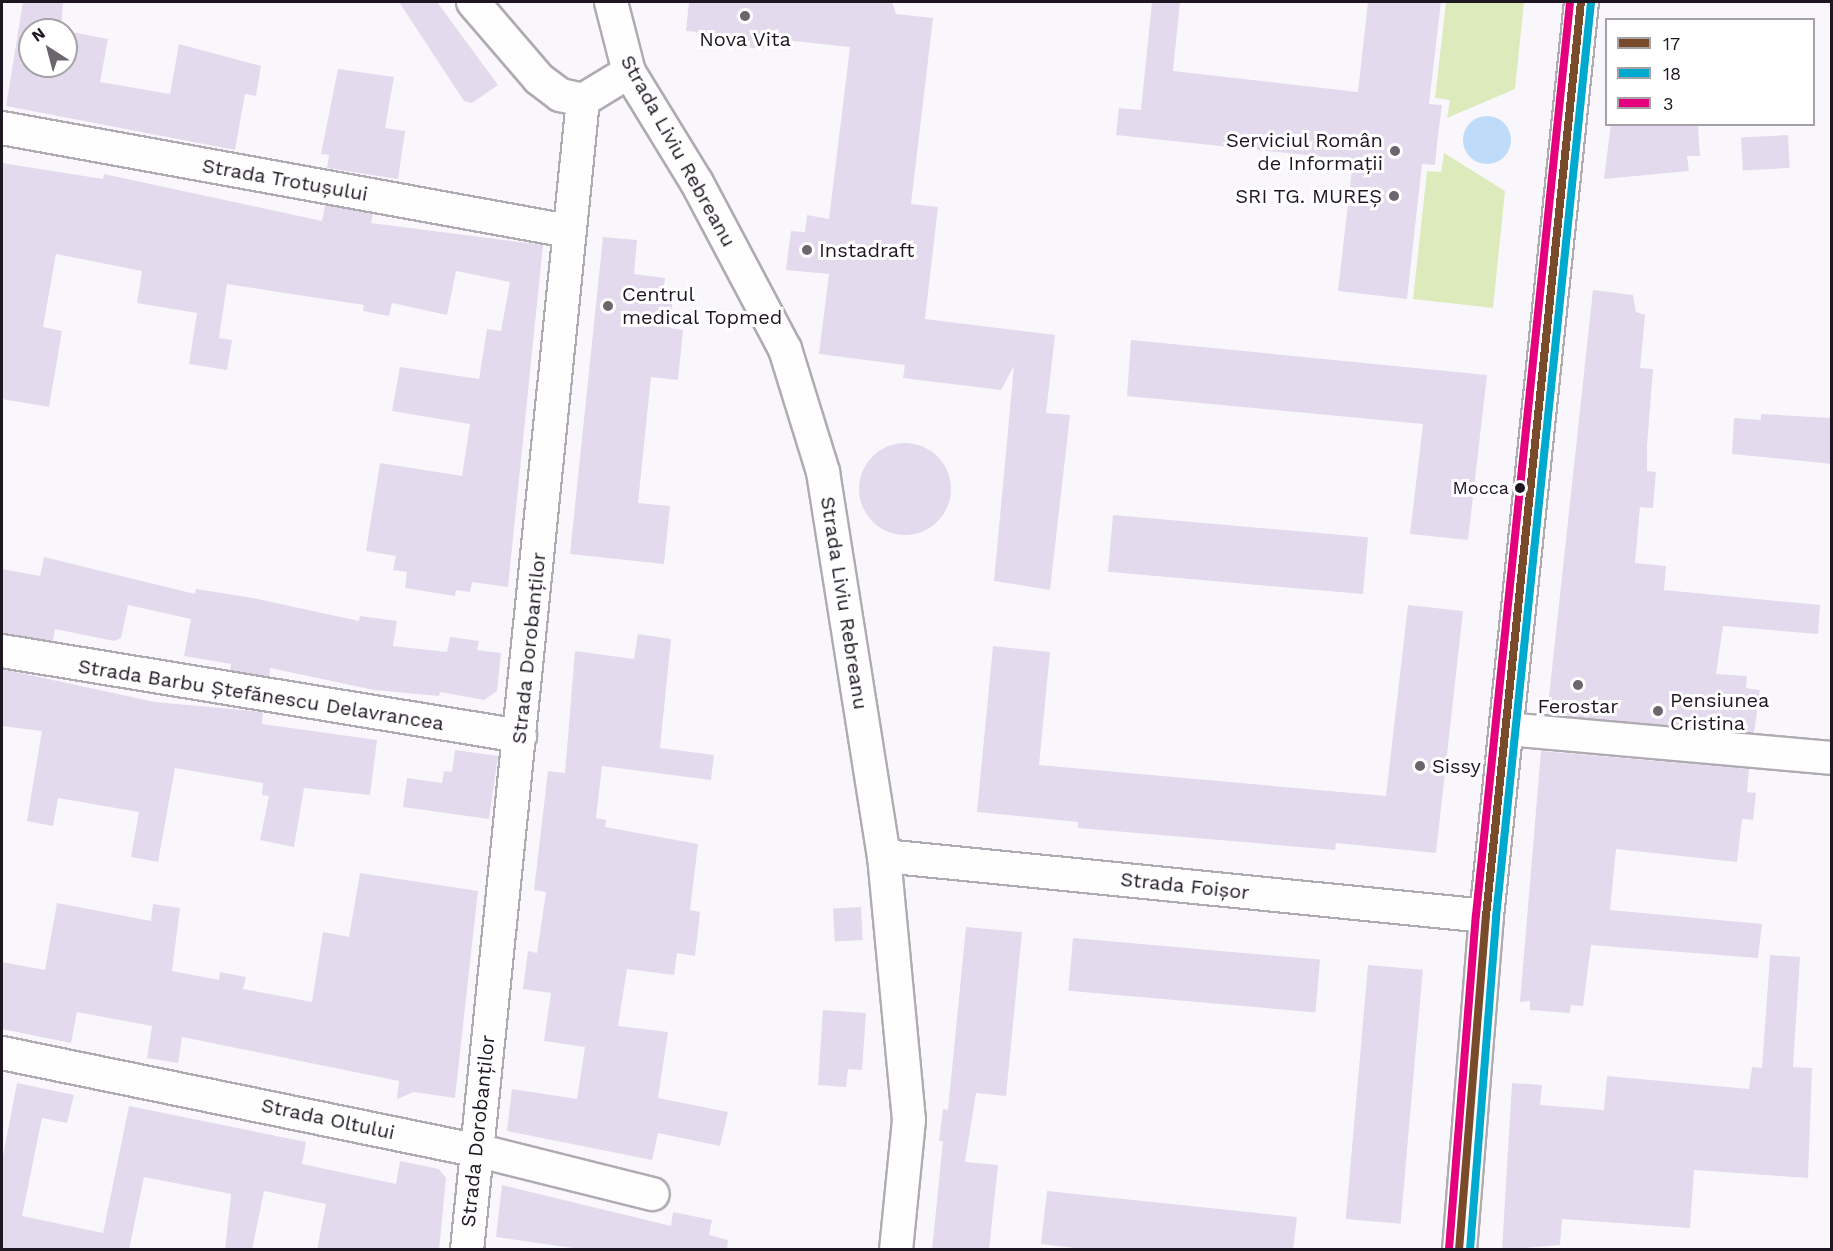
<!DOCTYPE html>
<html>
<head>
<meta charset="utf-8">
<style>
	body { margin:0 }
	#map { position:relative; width:1833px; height:1251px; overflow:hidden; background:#faf7fc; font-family:"Work Sans",sans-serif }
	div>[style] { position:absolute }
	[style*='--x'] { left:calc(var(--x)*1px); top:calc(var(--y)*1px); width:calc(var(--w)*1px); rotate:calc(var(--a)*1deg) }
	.green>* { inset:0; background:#ddebbc }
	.water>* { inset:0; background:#bedcfa }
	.round { border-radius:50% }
	.building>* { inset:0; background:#e3daed; transform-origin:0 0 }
	.roads { filter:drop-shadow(2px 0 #b0abb2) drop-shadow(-2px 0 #b0abb2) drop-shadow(0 2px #b0abb2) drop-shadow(0 -2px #b0abb2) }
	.minor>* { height:32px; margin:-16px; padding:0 16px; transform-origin:16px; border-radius:16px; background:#fefeff }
	.major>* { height:33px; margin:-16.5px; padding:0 16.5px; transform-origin:16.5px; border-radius:16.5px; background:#fefeff }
	.bus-1>* { height:8px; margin:-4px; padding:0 4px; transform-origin:4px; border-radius:4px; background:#7a4b2a }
	.bus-2>* { height:8px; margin:-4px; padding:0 4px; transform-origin:4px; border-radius:4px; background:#00a9ce }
	.bus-3>* { height:8px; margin:-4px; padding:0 4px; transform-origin:4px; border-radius:4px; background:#e5007d }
	.dots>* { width:16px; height:16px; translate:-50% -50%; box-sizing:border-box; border:3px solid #fff; border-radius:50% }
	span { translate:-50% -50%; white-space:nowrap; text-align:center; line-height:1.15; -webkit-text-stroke:6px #fff; paint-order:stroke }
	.bus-label { font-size:18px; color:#1e1621 }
	.right { translate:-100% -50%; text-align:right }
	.poi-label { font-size:20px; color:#1e1621 }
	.left { translate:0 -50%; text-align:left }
	.street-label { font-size:20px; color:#1e1621 }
	.frame { position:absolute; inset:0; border:3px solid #1e1621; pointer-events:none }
	.legend { position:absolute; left:1605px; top:18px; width:210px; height:108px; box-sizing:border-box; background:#fff; border:2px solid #a5a2a6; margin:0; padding:8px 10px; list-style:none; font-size:18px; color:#1e1621 }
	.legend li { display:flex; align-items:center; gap:12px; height:30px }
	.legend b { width:30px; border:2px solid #a5a2a6 }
	.north { position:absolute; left:18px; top:18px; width:60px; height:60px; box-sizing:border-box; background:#fff; border:2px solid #a5a2a6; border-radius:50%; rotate:324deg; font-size:16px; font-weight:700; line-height:24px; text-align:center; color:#1e1621 }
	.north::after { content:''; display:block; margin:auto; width:21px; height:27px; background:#6b656e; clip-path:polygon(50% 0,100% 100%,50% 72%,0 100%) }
</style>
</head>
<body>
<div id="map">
	<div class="green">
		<div style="clip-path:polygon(1446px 2px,1524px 2px,1515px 89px,1447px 118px,1450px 100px,1435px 98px)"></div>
		<div style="clip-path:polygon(1444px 153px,1505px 191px,1493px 308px,1413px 299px,1427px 171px,1441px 172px)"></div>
	</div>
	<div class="water">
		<div class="round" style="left:1463px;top:116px;width:48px;height:48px"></div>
	</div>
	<div class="building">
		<div style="clip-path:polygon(23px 2px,63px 2px,61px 30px,30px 30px,30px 66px,66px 66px,66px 31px,108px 39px,100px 82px,170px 94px,179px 44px,261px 66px,256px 96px,245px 94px,235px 150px,6px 106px)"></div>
		<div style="clip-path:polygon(399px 2px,437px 2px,498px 85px,472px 103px,464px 101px)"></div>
		<div style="clip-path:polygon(689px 2px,892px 2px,896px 14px,933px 18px,911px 204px,938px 207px,925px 319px,1055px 335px,1046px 413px,1070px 415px,1050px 590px,994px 581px,1014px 366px,1001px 390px,903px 378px,905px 365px,819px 354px,829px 274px,786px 270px,791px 231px,805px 232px,807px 215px,829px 219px,850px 47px,765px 38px,764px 49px,720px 45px,721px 34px,686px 31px)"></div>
		<div style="clip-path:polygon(1152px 2px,1180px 2px,1173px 71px,1358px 92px,1368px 2px,1441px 2px,1429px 104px,1442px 105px,1438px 135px,1435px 165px,1422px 164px,1407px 299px,1338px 291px,1353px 160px,1116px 135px,1119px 108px,1141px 110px)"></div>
		<div style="clip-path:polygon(338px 69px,394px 77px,385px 128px,405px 131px,398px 179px,327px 168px,329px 155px,321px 154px)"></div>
		<div style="clip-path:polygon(1611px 124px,1698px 126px,1700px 156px,1687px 156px,1689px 171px,1604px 179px)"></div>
		<div style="left:1788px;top:135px;width:33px;height:47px;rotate:87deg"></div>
		<div style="clip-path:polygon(2px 163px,103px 179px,104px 174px,322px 221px,325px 205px,373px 214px,371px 223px,543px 245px,508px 587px,472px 582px,470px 592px,456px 590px,455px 596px,405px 588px,407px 572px,393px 570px,396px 556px,366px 551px,380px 463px,462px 476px,470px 424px,392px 411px,400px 367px,479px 379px,487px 329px,501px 331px,510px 282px,456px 271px,447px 315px,392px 303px,389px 316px,363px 311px,364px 305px,227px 284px,219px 338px,232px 340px,227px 370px,189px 364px,197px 313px,137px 303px,142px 271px,56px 254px,43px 327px,62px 331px,49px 407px,2px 399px)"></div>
		<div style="clip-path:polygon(603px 237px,637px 240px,634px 274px,665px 278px,663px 297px,673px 298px,670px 328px,683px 330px,678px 380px,651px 377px,638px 503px,670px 506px,664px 564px,570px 554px)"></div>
		<div style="clip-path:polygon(1593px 290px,1633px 295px,1636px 312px,1645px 315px,1640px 368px,1653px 369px,1647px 446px,1647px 471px,1656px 472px,1653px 508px,1640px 507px,1635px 563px,1666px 566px,1664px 590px,1820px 605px,1818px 634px,1723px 626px,1716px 674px,1747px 676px,1746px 688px,1760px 690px,1754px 733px,1547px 715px)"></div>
		<div style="clip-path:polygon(1131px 340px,1487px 375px,1468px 540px,1410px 534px,1423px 424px,1127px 396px)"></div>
		<div style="clip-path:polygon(1761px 414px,1832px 418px,1832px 464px,1732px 454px,1734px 418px,1761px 420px)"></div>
		<div class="round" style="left:859px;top:443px;width:92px;height:92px"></div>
		<div style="left:1113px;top:515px;width:256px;height:57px;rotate:5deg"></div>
		<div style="clip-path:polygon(44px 557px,195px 594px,196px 589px,253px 598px,359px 621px,360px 616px,397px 621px,393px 646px,447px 652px,450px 637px,479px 641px,477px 650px,501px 653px,497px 691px,484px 700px,440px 692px,439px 696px,374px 690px,270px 668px,269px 677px,230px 670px,231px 664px,184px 656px,191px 619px,128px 605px,121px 638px,114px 641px,55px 629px,53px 641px,2px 633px,2px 569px,40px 576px)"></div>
		<div style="clip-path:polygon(1408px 605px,1463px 611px,1436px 853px,1336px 843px,1335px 850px,1078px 828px,1078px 822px,977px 812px,993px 646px,1050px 652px,1039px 765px,1386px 796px)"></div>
		<div style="clip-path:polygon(638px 634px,671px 639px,660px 748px,714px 755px,711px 780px,602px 766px,596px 818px,606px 820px,605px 827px,698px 844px,690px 910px,700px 912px,695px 956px,677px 953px,674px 975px,627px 969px,618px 1026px,668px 1032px,658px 1098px,728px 1112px,720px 1146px,658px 1133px,652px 1160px,507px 1131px,512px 1089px,577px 1099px,585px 1047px,544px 1041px,551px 993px,523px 989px,528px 951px,537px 953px,546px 892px,534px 890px,548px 771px,565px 773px,575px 651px,634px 659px)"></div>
		<div style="clip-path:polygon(2px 669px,155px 702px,263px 712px,262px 724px,377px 740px,370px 795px,304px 788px,294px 847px,260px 840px,269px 796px,262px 795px,263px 783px,175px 768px,158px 862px,131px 857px,139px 812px,58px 798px,53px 826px,27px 821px,42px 731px,2px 726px)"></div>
		<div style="clip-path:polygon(455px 750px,498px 756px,489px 819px,403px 807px,407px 778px,442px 783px,444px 771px,452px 772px)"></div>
		<div style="clip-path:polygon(1541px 751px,1749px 769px,1747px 792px,1756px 793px,1753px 820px,1742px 819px,1737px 862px,1616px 849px,1610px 910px,1762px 924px,1758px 958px,1591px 945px,1583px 1006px,1571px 1005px,1570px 1013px,1530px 1010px,1530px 1001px,1520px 1002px)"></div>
		<div style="clip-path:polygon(360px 873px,478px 891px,455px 1098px,414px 1092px,397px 1099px,399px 1081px,182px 1037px,178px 1063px,147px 1058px,152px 1026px,77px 1012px,71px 1043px,2px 1029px,2px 962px,45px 970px,57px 903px,151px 921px,153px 904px,180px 908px,172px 971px,219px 980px,220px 972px,246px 977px,243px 989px,312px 1002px,323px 932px,349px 937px)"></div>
		<div style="left:861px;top:907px;width:33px;height:28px;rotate:87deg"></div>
		<div style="clip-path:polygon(966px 927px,1022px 932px,1006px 1096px,976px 1093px,965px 1162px,998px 1165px,989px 1250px,932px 1250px,943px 1141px,939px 1141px,943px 1109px,948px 1110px)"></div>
		<div style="left:1073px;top:938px;width:248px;height:53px;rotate:5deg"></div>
		<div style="clip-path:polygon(1770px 955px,1800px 957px,1793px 1067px,1812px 1068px,1808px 1178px,1694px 1170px,1690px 1228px,1562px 1219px,1560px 1245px,1502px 1250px,1512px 1083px,1542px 1085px,1540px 1105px,1604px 1110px,1607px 1076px,1749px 1089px,1752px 1067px,1762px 1068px)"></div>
		<div style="left:1368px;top:965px;width:55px;height:255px;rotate:5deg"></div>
		<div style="clip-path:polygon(823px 1010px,866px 1013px,862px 1070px,848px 1069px,846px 1087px,818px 1085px)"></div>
		<div style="clip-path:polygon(17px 1083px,74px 1095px,67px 1123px,42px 1118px,22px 1216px,103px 1233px,129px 1106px,306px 1142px,302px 1164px,396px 1184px,400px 1161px,439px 1169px,446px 1178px,439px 1250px,317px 1250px,326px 1204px,264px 1191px,252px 1250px,225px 1250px,231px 1194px,144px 1177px,129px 1250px,2px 1250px,2px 1161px)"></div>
		<div style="clip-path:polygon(502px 1185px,671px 1226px,673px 1212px,712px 1220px,709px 1235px,728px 1240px,727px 1250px,587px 1250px,496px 1237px)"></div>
		<div style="clip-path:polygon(1047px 1191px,1297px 1217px,1293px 1250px,1092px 1250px,1041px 1244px)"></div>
	</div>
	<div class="roads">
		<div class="minor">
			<div style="--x:473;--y:2;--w:101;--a:49.4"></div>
			<div style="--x:539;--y:79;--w:26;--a:37"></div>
			<div style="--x:560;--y:95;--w:24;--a:12"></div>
			<div style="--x:611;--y:2;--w:72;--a:75.6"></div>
			<div style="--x:629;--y:72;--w:130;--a:58.5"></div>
			<div style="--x:697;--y:183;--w:188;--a:62.1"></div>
			<div style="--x:785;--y:349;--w:129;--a:72.8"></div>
			<div style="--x:823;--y:472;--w:389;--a:81"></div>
			<div style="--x:884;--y:856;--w:265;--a:84.6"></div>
			<div style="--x:909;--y:1120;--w:131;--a:95.7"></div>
			<div style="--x:583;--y:100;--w:54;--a:-31.3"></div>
			<div style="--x:2;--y:128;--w:575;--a:10.31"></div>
			<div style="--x:2;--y:651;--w:525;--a:9.32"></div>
			<div style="--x:1507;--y:729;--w:326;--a:5.1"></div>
			<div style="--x:884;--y:856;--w:605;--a:5.69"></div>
			<div style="--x:2;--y:1053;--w:484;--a:11.6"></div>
			<div style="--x:476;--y:1150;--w:182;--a:14"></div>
			<div style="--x:467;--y:1250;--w:1156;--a:-84.24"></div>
		</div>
		<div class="major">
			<div style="--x:1459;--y:1250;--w:335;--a:-85.4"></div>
			<div style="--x:1486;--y:916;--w:919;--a:-84.07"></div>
		</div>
	</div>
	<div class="bus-1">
		<div style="--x:1459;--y:1250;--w:335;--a:-85.4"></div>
		<div style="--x:1486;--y:916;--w:919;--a:-84.07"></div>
	</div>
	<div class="bus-2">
		<div style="--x:1470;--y:1250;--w:334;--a:-85.5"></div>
		<div style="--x:1496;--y:917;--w:919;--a:-84.07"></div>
	</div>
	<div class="bus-3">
		<div style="--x:1449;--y:1249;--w:335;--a:-85.4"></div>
		<div style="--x:1476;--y:915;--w:918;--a:-84.12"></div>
	</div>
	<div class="dots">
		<div style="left:745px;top:16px;background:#6b656e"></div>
		<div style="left:1395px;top:151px;background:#6b656e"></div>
		<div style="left:1394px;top:196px;background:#6b656e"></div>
		<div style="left:807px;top:250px;background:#6b656e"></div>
		<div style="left:608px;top:306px;background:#6b656e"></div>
		<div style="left:1520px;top:488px;background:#1e1621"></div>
		<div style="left:1578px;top:685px;background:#6b656e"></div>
		<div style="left:1658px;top:711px;background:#6b656e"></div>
		<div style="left:1420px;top:766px;background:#6b656e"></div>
	</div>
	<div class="bus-label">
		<span class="right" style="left:1509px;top:488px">Mocca</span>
	</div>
	<div class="poi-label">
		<span style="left:745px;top:39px">Nova Vita</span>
		<span class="right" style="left:1383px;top:152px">Serviciul Român<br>de Informații</span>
		<span class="right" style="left:1382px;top:196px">SRI TG. MUREȘ</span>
		<span class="left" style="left:819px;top:250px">Instadraft</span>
		<span class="left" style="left:622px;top:306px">Centrul<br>medical Topmed</span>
		<span class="left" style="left:1670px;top:712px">Pensiunea<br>Cristina</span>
		<span style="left:1578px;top:706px">Ferostar</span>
		<span class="left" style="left:1432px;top:766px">Sissy</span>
	</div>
	<div class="street-label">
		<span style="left:678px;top:151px;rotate:61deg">Strada Liviu Rebreanu</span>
		<span style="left:285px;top:180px;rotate:10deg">Strada Trotușului</span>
		<span style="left:844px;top:603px;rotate:81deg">Strada Liviu Rebreanu</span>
		<span style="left:529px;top:648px;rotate:-84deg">Strada Dorobanților</span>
		<span style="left:261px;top:695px;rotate:9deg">Strada Barbu Ștefănescu Delavrancea</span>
		<span style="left:1185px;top:886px;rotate:6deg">Strada Foișor</span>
		<span style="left:328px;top:1119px;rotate:12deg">Strada Oltului</span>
		<span style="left:478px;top:1131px;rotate:-84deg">Strada Dorobanților</span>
	</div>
	<div class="frame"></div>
	<ul class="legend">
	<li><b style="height:8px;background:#7a4b2a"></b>17</li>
	<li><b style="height:8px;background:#00a9ce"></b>18</li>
	<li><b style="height:8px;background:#e5007d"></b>3</li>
	</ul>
	<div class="north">N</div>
</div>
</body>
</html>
